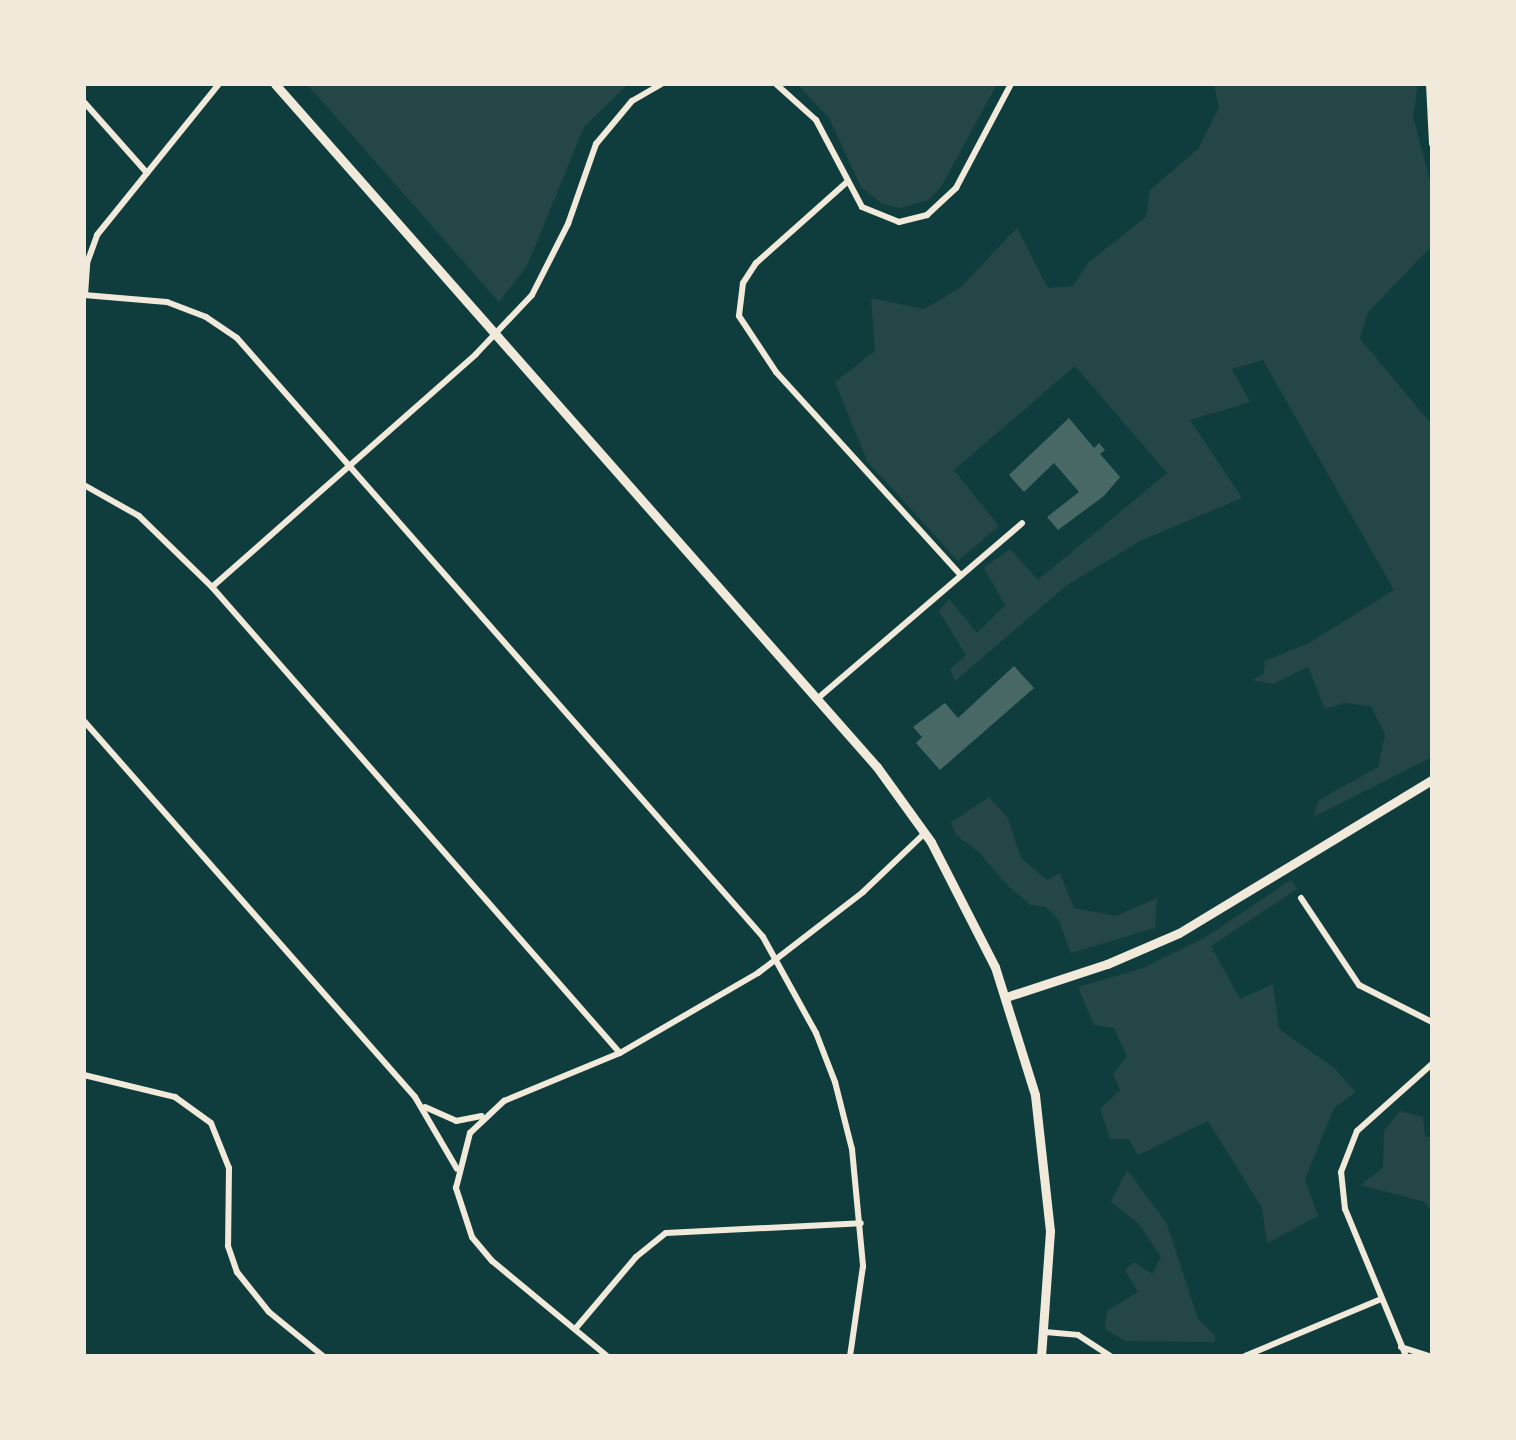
<!DOCTYPE html>
<html>
<head>
<meta charset="utf-8">
<style>
	body { margin:0 }
	#map { position:relative; width:1516px; height:1440px; overflow:hidden; background:#0f3d3e; font-family:"Open Sans",sans-serif }
	div>[style] { position:absolute }
	[style*='--x'] { left:calc(var(--x)*1px); top:calc(var(--y)*1px); width:calc(var(--w)*1px); rotate:calc(var(--a)*1deg) }
	.green>* { inset:0; background:#244646 }
	.building>* { inset:0; background:#486865 }
	.minor>* { height:6px; margin:-3px; padding:0 3px; transform-origin:3px; border-radius:3px; background:#f1e9da }
	.secondary>* { height:9px; margin:-4.5px; padding:0 4.5px; transform-origin:4.5px; border-radius:4.5px; background:#f1e9da }
	span { translate:-50% -50%; white-space:nowrap; text-align:center; line-height:1.15; -webkit-text-stroke:8px #f1e9da; paint-order:stroke }
	.frame { position:absolute; inset:0; border:86px solid #f1e9da; pointer-events:none }
</style>
</head>
<body>
<div id="map">
	<div class="green">
		<div style="clip-path:polygon(307px 84px,628px 84px,584px 127px,527px 266px,499px 302px)"></div>
		<div style="clip-path:polygon(797px 84px,997px 84px,941px 187px,928px 200px,900px 208px,882px 204px,861px 187px,829px 118px)"></div>
		<div style="clip-path:polygon(1214px 84px,1418px 84px,1413px 116px,1432px 189px,1432px 246px,1368px 312px,1360px 339px,1432px 425px,1432px 757px,1313px 817px,1319px 800px,1378px 767px,1385px 735px,1371px 706px,1344px 703px,1325px 709px,1308px 667px,1273px 684px,1252px 680px,1264px 673px,1265px 661px,1309px 643px,1394px 590px,1263px 360px,1232px 369px,1250px 402px,1190px 420px,1242px 498px,1142px 540px,1067px 585px,955px 681px,950px 669px,966px 655px,939px 611px,949px 599px,977px 633px,1005px 605px,984px 568px,1010px 549px,1038px 580px,1167px 473px,1075px 366px,954px 470px,999px 526px,958px 561px,867px 461px,835px 382px,875px 351px,871px 298px,924px 309px,960px 288px,1017px 228px,1048px 288px,1073px 286px,1089px 262px,1146px 217px,1150px 190px,1198px 149px,1219px 108px)"></div>
		<div style="clip-path:polygon(989px 797px,1008px 818px,1021px 858px,1047px 880px,1060px 873px,1074px 908px,1116px 916px,1157px 898px,1155px 928px,1071px 953px,1059px 921px,1046px 907px,1031px 905px,1007px 885px,978px 851px,956px 835px,951px 822px)"></div>
		<div style="clip-path:polygon(1291px 880px,1297px 889px,1211px 946px,1240px 999px,1273px 984px,1279px 1029px,1334px 1068px,1356px 1092px,1334px 1108px,1305px 1179px,1318px 1216px,1267px 1243px,1262px 1208px,1208px 1121px,1138px 1155px,1129px 1139px,1110px 1139px,1100px 1109px,1120px 1090px,1113px 1074px,1127px 1056px,1114px 1028px,1094px 1025px,1078px 987px,1143px 968px,1206px 937px)"></div>
		<div style="clip-path:polygon(1400px 1111px,1423px 1117px,1425px 1137px,1432px 1136px,1432px 1213px,1425px 1202px,1360px 1185px,1383px 1168px,1384px 1131px)"></div>
		<div style="clip-path:polygon(1127px 1170px,1167px 1224px,1198px 1319px,1215px 1336px,1215px 1342px,1125px 1341px,1105px 1329px,1107px 1311px,1138px 1292px,1125px 1270px,1134px 1262px,1152px 1274px,1161px 1257px,1138px 1223px,1111px 1202px)"></div>
	</div>
	<div class="building">
		<div style="clip-path:polygon(1069px 418px,1094px 448px,1099px 443px,1105px 450px,1100px 454px,1120px 477px,1104px 496px,1058px 530px,1047px 517px,1079px 492px,1054px 463px,1024px 492px,1009px 475px)"></div>
		<div style="clip-path:polygon(1014px 666px,1034px 688px,940px 770px,916px 743px,922px 737px,913px 727px,945px 703px,958px 718px)"></div>
	</div>
	<div class="minor">
		<div style="--x:776;--y:84;--w:54;--a:42"></div>
		<div style="--x:816;--y:120;--w:98;--a:62.1"></div>
		<div style="--x:862;--y:207;--w:40;--a:22"></div>
		<div style="--x:899;--y:222;--w:29;--a:-14"></div>
		<div style="--x:927;--y:215;--w:40;--a:-43"></div>
		<div style="--x:956;--y:188;--w:118;--a:-62.1"></div>
		<div style="--x:1429;--y:84;--w:60;--a:87.1"></div>
		<div style="--x:84;--y:102;--w:95;--a:48.4"></div>
		<div style="--x:847;--y:182;--w:122;--a:138.3"></div>
		<div style="--x:756;--y:263;--w:24;--a:123"></div>
		<div style="--x:743;--y:283;--w:33;--a:97"></div>
		<div style="--x:739;--y:316;--w:67;--a:56.5"></div>
		<div style="--x:776;--y:372;--w:275;--a:47.7"></div>
		<div style="--x:84;--y:295;--w:83;--a:4.8"></div>
		<div style="--x:167;--y:302;--w:42;--a:21"></div>
		<div style="--x:206;--y:317;--w:37;--a:34"></div>
		<div style="--x:237;--y:338;--w:797;--a:48.71"></div>
		<div style="--x:763;--y:937;--w:110;--a:61.1"></div>
		<div style="--x:816;--y:1033;--w:53;--a:68.8"></div>
		<div style="--x:835;--y:1082;--w:69;--a:75.8"></div>
		<div style="--x:852;--y:1149;--w:118;--a:84.6"></div>
		<div style="--x:863;--y:1266;--w:91;--a:98.2"></div>
		<div style="--x:85;--y:295;--w:32;--a:-86"></div>
		<div style="--x:87;--y:263;--w:30;--a:-70"></div>
		<div style="--x:97;--y:235;--w:194;--a:-51.1"></div>
		<div style="--x:84;--y:485;--w:63;--a:29.4"></div>
		<div style="--x:139;--y:516;--w:102;--a:44.2"></div>
		<div style="--x:212;--y:587;--w:619;--a:48.8"></div>
		<div style="--x:212;--y:587;--w:352;--a:-41.4"></div>
		<div style="--x:476;--y:354;--w:81;--a:-46.5"></div>
		<div style="--x:532;--y:295;--w:80;--a:-63.1"></div>
		<div style="--x:568;--y:224;--w:85;--a:-70.7"></div>
		<div style="--x:596;--y:144;--w:56;--a:-50.1"></div>
		<div style="--x:632;--y:101;--w:34;--a:-30"></div>
		<div style="--x:817;--y:699;--w:270;--a:-40.6"></div>
		<div style="--x:84;--y:721;--w:501;--a:48.64"></div>
		<div style="--x:415;--y:1097;--w:83;--a:59.7"></div>
		<div style="--x:1301;--y:898;--w:105;--a:56.3"></div>
		<div style="--x:1359;--y:985;--w:82;--a:26.9"></div>
		<div style="--x:84;--y:1075;--w:94;--a:13.6"></div>
		<div style="--x:175;--y:1097;--w:44;--a:35.8"></div>
		<div style="--x:211;--y:1123;--w:48;--a:68.2"></div>
		<div style="--x:229;--y:1168;--w:78;--a:90.7"></div>
		<div style="--x:228;--y:1246;--w:28;--a:71"></div>
		<div style="--x:237;--y:1272;--w:51;--a:51.3"></div>
		<div style="--x:269;--y:1312;--w:70;--a:39.2"></div>
		<div style="--x:425;--y:1107;--w:34;--a:24"></div>
		<div style="--x:456;--y:1121;--w:26;--a:-11"></div>
		<div style="--x:576;--y:1328;--w:93;--a:-49.8"></div>
		<div style="--x:636;--y:1257;--w:38;--a:-39"></div>
		<div style="--x:666;--y:1233;--w:195;--a:-2.9"></div>
		<div style="--x:1045;--y:1332;--w:33;--a:5"></div>
		<div style="--x:1078;--y:1335;--w:38;--a:33"></div>
		<div style="--x:1401;--y:1347;--w:28;--a:18"></div>
		<div style="--x:607;--y:1356;--w:149;--a:-140.4"></div>
		<div style="--x:492;--y:1261;--w:31;--a:-130"></div>
		<div style="--x:472;--y:1237;--w:52;--a:-108.1"></div>
		<div style="--x:456;--y:1188;--w:57;--a:-75.7"></div>
		<div style="--x:470;--y:1133;--w:47;--a:-43.3"></div>
		<div style="--x:504;--y:1101;--w:126;--a:-22.5"></div>
		<div style="--x:620;--y:1053;--w:160;--a:-30.1"></div>
		<div style="--x:758;--y:973;--w:133;--a:-37.6"></div>
		<div style="--x:863;--y:892;--w:86;--a:-43.6"></div>
		<div style="--x:1245;--y:1356;--w:147;--a:-22.7"></div>
		<div style="--x:1406;--y:1356;--w:159;--a:-112.5"></div>
		<div style="--x:1345;--y:1209;--w:37;--a:-96"></div>
		<div style="--x:1341;--y:1172;--w:44;--a:-68.7"></div>
		<div style="--x:1357;--y:1131;--w:101;--a:-41.8"></div>
	</div>
	<div class="secondary">
		<div style="--x:275;--y:84;--w:910;--a:48.61"></div>
		<div style="--x:877;--y:767;--w:92;--a:54.2"></div>
		<div style="--x:931;--y:842;--w:140;--a:62.9"></div>
		<div style="--x:995;--y:967;--w:134;--a:72.6"></div>
		<div style="--x:1035;--y:1095;--w:137;--a:83.7"></div>
		<div style="--x:1050;--y:1231;--w:125;--a:94.1"></div>
		<div style="--x:1006;--y:997;--w:106;--a:-18.1"></div>
		<div style="--x:1107;--y:964;--w:78;--a:-23.3"></div>
		<div style="--x:1179;--y:933;--w:296;--a:-31.2"></div>
	</div>
	<div class="frame"></div>
</div>
</body>
</html>
